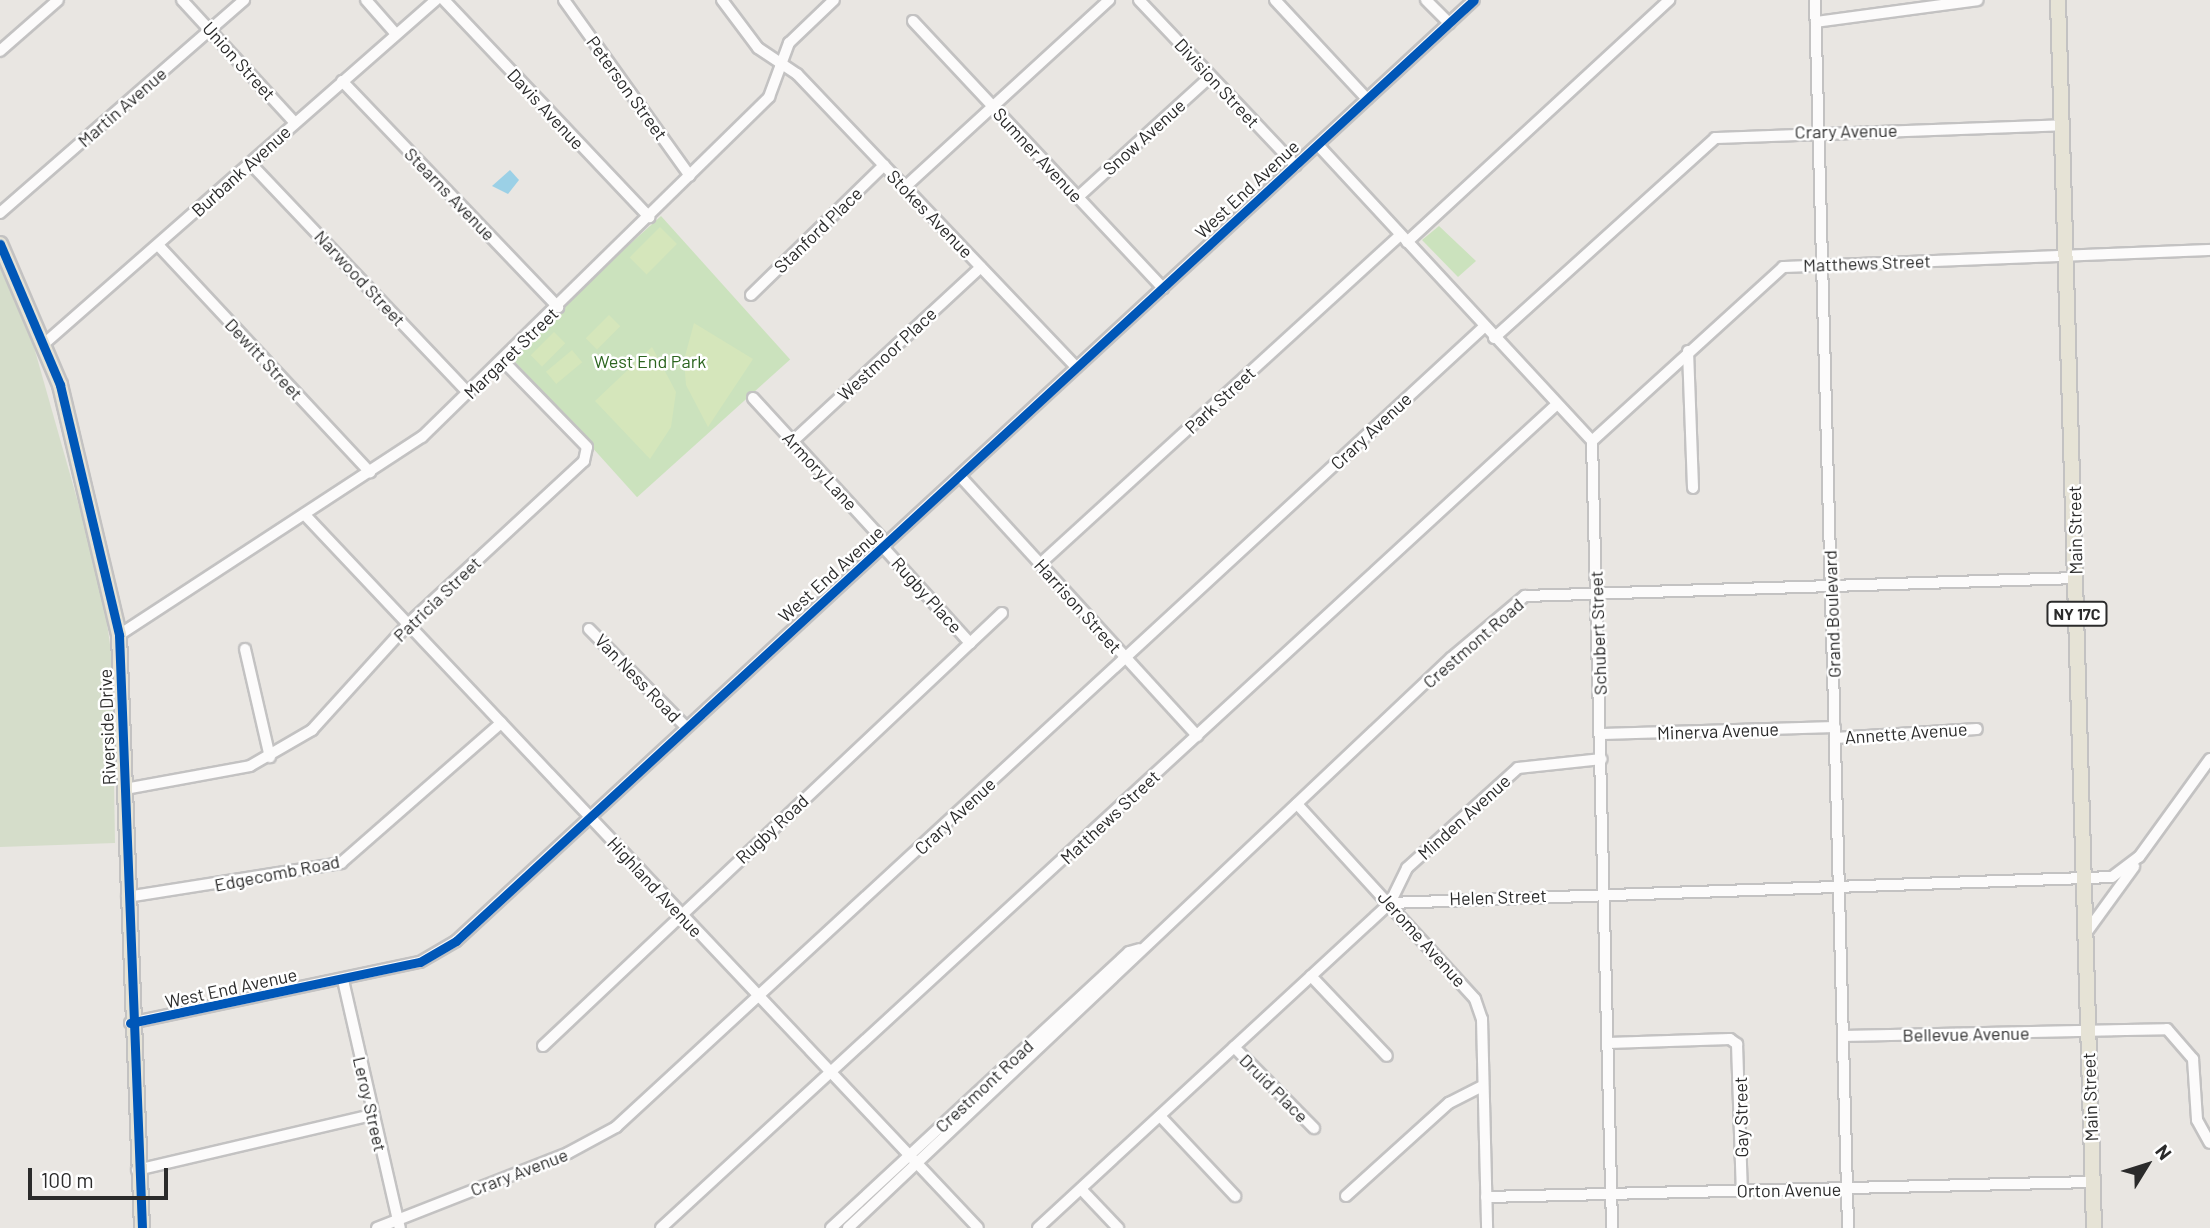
<!DOCTYPE html>
<html>
<head>
<meta charset="utf-8">
<style>
	body { margin:0 }
	#map { position:relative; width:2210px; height:1228px; overflow:hidden; background:#e9e6e2; font-family:Barlow,sans-serif }
	div>[style] { position:absolute }
	[style*='--x'] { left:calc(var(--x)*1px); top:calc(var(--y)*1px); width:calc(var(--w)*1px); rotate:calc(var(--a)*1deg) }
	.green>* { inset:0; background:#cbe2bd; transform-origin:0 0 }
	.cemetery>* { inset:0; background:#d5ddca }
	.pitch>* { inset:0; background:#d5e6bb; transform-origin:0 0 }
	.water>* { inset:0; background:#9bd0e6 }
	.roads { filter:drop-shadow(2px 0 #c3c2c2) drop-shadow(-2px 0 #c3c2c2) drop-shadow(0 2px #c3c2c2) drop-shadow(0 -2px #c3c2c2) }
	.minor>* { height:10px; margin:-5px; padding:0 5px; transform-origin:5px; border-radius:5px; background:#fcfbfb }
	.major>* { height:14px; margin:-7px; padding:0 7px; transform-origin:7px; border-radius:7px; background:#e6e3d6 }
	.cycleway>* { height:9px; margin:-4.5px; padding:0 4.5px; transform-origin:4.5px; border-radius:4.5px; background:#0057b8 }
	span { translate:-50% -50%; white-space:nowrap; text-align:center; line-height:1.15; -webkit-text-stroke:5px #fff; paint-order:stroke }
	.shield-label span { padding:2px 5px; background:#fff; border:2px solid; border-radius:5px; -webkit-text-stroke-width:0 }
	.shield-label { font-size:16px; color:#2b2b2b; font-weight:700 }
	.street-label { font-size:18px; color:#2b2b2b }
	.park-label { font-size:18px; color:#2c651f }
	.north { position:absolute; left:2112px; top:1130px; width:70px; height:70px; -webkit-text-stroke:5px #fff; paint-order:stroke; rotate:52deg; font-size:19px; font-weight:700; line-height:28px; text-align:center; color:#2b2b2b }
	.north::after { content:''; display:block; margin:auto; width:24px; height:32px; background:#2b2b2b; clip-path:polygon(50% 0,100% 100%,50% 72%,0 100%) }
	.scale { position:absolute; left:28px; top:1168px; width:140px; height:32px; box-sizing:border-box; border:4px solid #2b2b2b; border-top:0; padding-left:9px; font-size:21px; line-height:24px; white-space:nowrap; color:#2b2b2b; -webkit-text-stroke:5px #fff; paint-order:stroke }
</style>
</head>
<body>
<div id="map">
	<div class="green">
		<div style="left:661px;top:216px;width:193px;height:206px;rotate:48deg"></div>
		<div style="clip-path:polygon(1439px 226px,1476px 261px,1458px 277px,1422px 240px)"></div>
	</div>
	<div class="cemetery">
		<div style="clip-path:polygon(0 268px,28px 326px,102px 587px,112px 659px,115px 843px,0 847px)"></div>
	</div>
	<div class="pitch">
		<div style="left:660px;top:227px;width:24px;height:43px;rotate:45deg"></div>
		<div style="left:609px;top:315px;width:16px;height:33px;rotate:45deg"></div>
		<div style="clip-path:polygon(694px 323px,753px 359px,708px 427px,686px 385px,684px 360px)"></div>
		<div style="left:554px;top:332px;width:16px;height:33px;rotate:45deg"></div>
		<div style="clip-path:polygon(652px 347px,676px 392px,671px 427px,650px 459px,595px 401px)"></div>
		<div style="left:572px;top:350px;width:16px;height:34px;rotate:50deg"></div>
	</div>
	<div class="water">
		<div style="clip-path:polygon(510px 170px,519px 180px,508px 194px,492px 186px)"></div>
	</div>
	<div class="roads">
		<div class="minor">
			<div style="--x:182;--y:0;--w:167;--a:47.4"></div>
			<div style="--x:366;--y:0;--w:44;--a:48.7"></div>
			<div style="--x:444;--y:0;--w:299;--a:46.6"></div>
			<div style="--x:564;--y:0;--w:216;--a:54.4"></div>
			<div style="--x:722;--y:0;--w:60;--a:53.1"></div>
			<div style="--x:758;--y:48;--w:47;--a:33.7"></div>
			<div style="--x:797;--y:74;--w:405;--a:46.4"></div>
			<div style="--x:1139;--y:0;--w:228;--a:46.6"></div>
			<div style="--x:1275;--y:0;--w:135;--a:47.1"></div>
			<div style="--x:1426;--y:0;--w:33;--a:45"></div>
			<div style="--x:1815;--y:0;--w:1228;--a:88.46"></div>
			<div style="--x:913;--y:21;--w:366;--a:46.9"></div>
			<div style="--x:1816;--y:22;--w:163;--a:-7.7"></div>
			<div style="--x:0;--y:51;--w:77;--a:-41.3"></div>
			<div style="--x:342;--y:81;--w:313;--a:46.3"></div>
			<div style="--x:1318;--y:145;--w:403;--a:47.2"></div>
			<div style="--x:1592;--y:441;--w:787;--a:88.54"></div>
			<div style="--x:250;--y:163;--w:318;--a:46.5"></div>
			<div style="--x:905;--y:187;--w:277;--a:-42.5"></div>
			<div style="--x:1078;--y:197;--w:178;--a:-42.3"></div>
			<div style="--x:0;--y:213;--w:324;--a:-41.1"></div>
			<div style="--x:1407;--y:242;--w:357;--a:-42.7"></div>
			<div style="--x:158;--y:245;--w:311;--a:47"></div>
			<div style="--x:751;--y:295;--w:186;--a:-44.3"></div>
			<div style="--x:1494;--y:338;--w:298;--a:-42.1"></div>
			<div style="--x:1715;--y:138;--w:349;--a:-2.1"></div>
			<div style="--x:45;--y:343;--w:520;--a:-41.26"></div>
			<div style="--x:1688;--y:351;--w:137;--a:87.9"></div>
			<div style="--x:753;--y:398;--w:198;--a:47.5"></div>
			<div style="--x:793;--y:441;--w:256;--a:-42.8"></div>
			<div style="--x:1592;--y:441;--w:258;--a:-42.3"></div>
			<div style="--x:1783;--y:267;--w:427;--a:-2.3"></div>
			<div style="--x:960;--y:476;--w:352;--a:47.6"></div>
			<div style="--x:305;--y:515;--w:980;--a:46.65"></div>
			<div style="--x:883;--y:547;--w:130;--a:47.8"></div>
			<div style="--x:1040;--y:564;--w:488;--a:-42.4"></div>
			<div style="--x:589;--y:629;--w:138;--a:45.3"></div>
			<div style="--x:119;--y:635;--w:362;--a:-33.2"></div>
			<div style="--x:422;--y:437;--w:486;--a:-44.4"></div>
			<div style="--x:769;--y:97;--w:58;--a:-69.7"></div>
			<div style="--x:789;--y:43;--w:62;--a:-43.7"></div>
			<div style="--x:245;--y:649;--w:111;--a:77"></div>
			<div style="--x:1602;--y:734;--w:233;--a:-1.7"></div>
			<div style="--x:1835;--y:738;--w:142;--a:-3.6"></div>
			<div style="--x:125;--y:789;--w:127;--a:-10.4"></div>
			<div style="--x:250;--y:766;--w:72;--a:-30.1"></div>
			<div style="--x:312;--y:730;--w:143;--a:-47.8"></div>
			<div style="--x:408;--y:624;--w:240;--a:-42.8"></div>
			<div style="--x:584;--y:461;--w:14;--a:-78"></div>
			<div style="--x:587;--y:447;--w:120;--a:-134.3"></div>
			<div style="--x:1297;--y:804;--w:264;--a:47.6"></div>
			<div style="--x:1475;--y:999;--w:21;--a:71"></div>
			<div style="--x:1482;--y:1019;--w:209;--a:88.6"></div>
			<div style="--x:127;--y:897;--w:217;--a:-9"></div>
			<div style="--x:341;--y:863;--w:213;--a:-41.2"></div>
			<div style="--x:1390;--y:903;--w:39;--a:-64"></div>
			<div style="--x:1407;--y:868;--w:149;--a:-42"></div>
			<div style="--x:1518;--y:768;--w:84;--a:-6.1"></div>
			<div style="--x:2086;--y:933;--w:82;--a:-54"></div>
			<div style="--x:1311;--y:976;--w:110;--a:46.5"></div>
			<div style="--x:343;--y:980;--w:254;--a:77.1"></div>
			<div style="--x:130;--y:1023;--w:296;--a:-11.9"></div>
			<div style="--x:420;--y:962;--w:42;--a:-30.3"></div>
			<div style="--x:456;--y:941;--w:1386;--a:-42.75"></div>
			<div style="--x:1843;--y:1036;--w:324;--a:-1.2"></div>
			<div style="--x:2167;--y:1029;--w:40;--a:49"></div>
			<div style="--x:2193;--y:1059;--w:61;--a:86.2"></div>
			<div style="--x:2197;--y:1120;--w:26;--a:61"></div>
			<div style="--x:1608;--y:1043;--w:122;--a:-1.9"></div>
			<div style="--x:1730;--y:1039;--w:9;--a:36"></div>
			<div style="--x:1737;--y:1044;--w:147;--a:88.1"></div>
			<div style="--x:543;--y:1046;--w:631;--a:-43.33"></div>
			<div style="--x:1234;--y:1047;--w:114;--a:45.4"></div>
			<div style="--x:1160;--y:1116;--w:110;--a:46.8"></div>
			<div style="--x:137;--y:1170;--w:241;--a:-13.2"></div>
			<div style="--x:1081;--y:1189;--w:54;--a:46.5"></div>
			<div style="--x:1346;--y:1196;--w:139;--a:-42.1"></div>
			<div style="--x:1449;--y:1103;--w:38;--a:-27"></div>
			<div style="--x:1486;--y:1197;--w:607;--a:-1.42"></div>
			<div style="--x:377;--y:1228;--w:205;--a:-21.4"></div>
			<div style="--x:568;--y:1153;--w:55;--a:-28.4"></div>
			<div style="--x:616;--y:1127;--w:1180;--a:-42.67"></div>
			<div style="--x:661;--y:1228;--w:1217;--a:-42.6"></div>
			<div style="--x:831;--y:1228;--w:406;--a:-42.8"></div>
			<div style="--x:1129;--y:952;--w:11;--a:-15"></div>
			<div style="--x:848;--y:1228;--w:830;--a:-43.39"></div>
			<div style="--x:1451;--y:658;--w:97;--a:-40"></div>
			<div style="--x:1525;--y:596;--w:551;--a:-1.87"></div>
			<div style="--x:1038;--y:1228;--w:479;--a:-42.7"></div>
			<div style="--x:1390;--y:903;--w:722;--a:-2.06"></div>
			<div style="--x:2112;--y:877;--w:34;--a:-37"></div>
			<div style="--x:2139;--y:857;--w:121;--a:-54.1"></div>
		</div>
		<div class="major">
			<div style="--x:2058;--y:0;--w:1229;--a:88.32"></div>
			<div style="--x:0;--y:244;--w:153;--a:66.9"></div>
			<div style="--x:60;--y:385;--w:257;--a:76.7"></div>
			<div style="--x:119;--y:635;--w:593;--a:87.78"></div>
		</div>
	</div>
	<div class="cycleway">
		<div style="--x:0;--y:244;--w:153;--a:66.9"></div>
		<div style="--x:60;--y:385;--w:257;--a:76.7"></div>
		<div style="--x:119;--y:635;--w:593;--a:87.78"></div>
		<div style="--x:130;--y:1023;--w:296;--a:-11.9"></div>
		<div style="--x:420;--y:962;--w:42;--a:-30.3"></div>
		<div style="--x:456;--y:941;--w:1386;--a:-42.75"></div>
	</div>
	<div class="shield-label">
		<span style="left:2077px;top:614px">NY 17C</span>
	</div>
	<div class="street-label">
		<span style="left:239px;top:61px;rotate:48deg">Union Street</span>
		<span style="left:1217px;top:83px;rotate:47deg">Division Street</span>
		<span style="left:627px;top:88px;rotate:54deg">Peterson Street</span>
		<span style="left:122px;top:107px;rotate:-41deg">Martin Avenue</span>
		<span style="left:546px;top:109px;rotate:47deg">Davis Avenue</span>
		<span style="left:1846px;top:131px;rotate:-1deg">Crary Avenue</span>
		<span style="left:1144px;top:137px;rotate:-42deg">Snow Avenue</span>
		<span style="left:1038px;top:155px;rotate:47deg">Sumner Avenue</span>
		<span style="left:241px;top:171px;rotate:-42deg">Burbank Avenue</span>
		<span style="left:1247px;top:189px;rotate:-43deg">West End Avenue</span>
		<span style="left:450px;top:194px;rotate:46deg">Stearns Avenue</span>
		<span style="left:930px;top:214px;rotate:46deg">Stokes Avenue</span>
		<span style="left:818px;top:230px;rotate:-44deg">Stanford Place</span>
		<span style="left:1867px;top:263px;rotate:-2deg">Matthews Street</span>
		<span style="left:360px;top:278px;rotate:47deg">Narwood Street</span>
		<span style="left:511px;top:353px;rotate:-44deg">Margaret Street</span>
		<span style="left:887px;top:354px;rotate:-43deg">Westmoor Place</span>
		<span style="left:264px;top:359px;rotate:47deg">Dewitt Street</span>
		<span style="left:1220px;top:400px;rotate:-43deg">Park Street</span>
		<span style="left:1371px;top:431px;rotate:-43deg">Crary Avenue</span>
		<span style="left:820px;top:471px;rotate:47deg">Armory Lane</span>
		<span style="left:2075px;top:530px;rotate:-91deg">Main Street</span>
		<span style="left:831px;top:574px;rotate:-42deg">West End Avenue</span>
		<span style="left:927px;top:595px;rotate:48deg">Rugby Place</span>
		<span style="left:437px;top:599px;rotate:-44deg">Patricia Street</span>
		<span style="left:1078px;top:606px;rotate:48deg">Harrison Street</span>
		<span style="left:1832px;top:614px;rotate:-92deg">Grand Boulevard</span>
		<span style="left:1598px;top:633px;rotate:-92deg">Schubert Street</span>
		<span style="left:1473px;top:643px;rotate:-41deg">Crestmont Road</span>
		<span style="left:638px;top:678px;rotate:46deg">Van Ness Road</span>
		<span style="left:107px;top:727px;rotate:-92deg">Riverside Drive</span>
		<span style="left:1718px;top:731px;rotate:-2deg">Minerva Avenue</span>
		<span style="left:1906px;top:733px;rotate:-4deg">Annette Avenue</span>
		<span style="left:955px;top:816px;rotate:-43deg">Crary Avenue</span>
		<span style="left:1110px;top:817px;rotate:-43deg">Matthews Street</span>
		<span style="left:1464px;top:817px;rotate:-42deg">Minden Avenue</span>
		<span style="left:772px;top:829px;rotate:-43deg">Rugby Road</span>
		<span style="left:277px;top:873px;rotate:-11deg">Edgecomb Road</span>
		<span style="left:655px;top:887px;rotate:47deg">Highland Avenue</span>
		<span style="left:1498px;top:897px;rotate:-2deg">Helen Street</span>
		<span style="left:1422px;top:939px;rotate:48deg">Jerome Avenue</span>
		<span style="left:231px;top:988px;rotate:-12deg">West End Avenue</span>
		<span style="left:1966px;top:1034px;rotate:-1deg">Bellevue Avenue</span>
		<span style="left:984px;top:1086px;rotate:-43deg">Crestmont Road</span>
		<span style="left:1274px;top:1088px;rotate:45deg">Druid Place</span>
		<span style="left:2090px;top:1097px;rotate:-92deg">Main Street</span>
		<span style="left:370px;top:1104px;rotate:77deg">Leroy Street</span>
		<span style="left:1741px;top:1117px;rotate:-91deg">Gay Street</span>
		<span style="left:519px;top:1172px;rotate:-21deg">Crary Avenue</span>
		<span style="left:1789px;top:1190px;rotate:-1deg">Orton Avenue</span>
	</div>
	<div class="park-label">
		<span style="left:650px;top:361px">West End Park</span>
	</div>
	<div class="north">N</div>
	<div class="scale">100 m</div>
</div>
</body>
</html>
